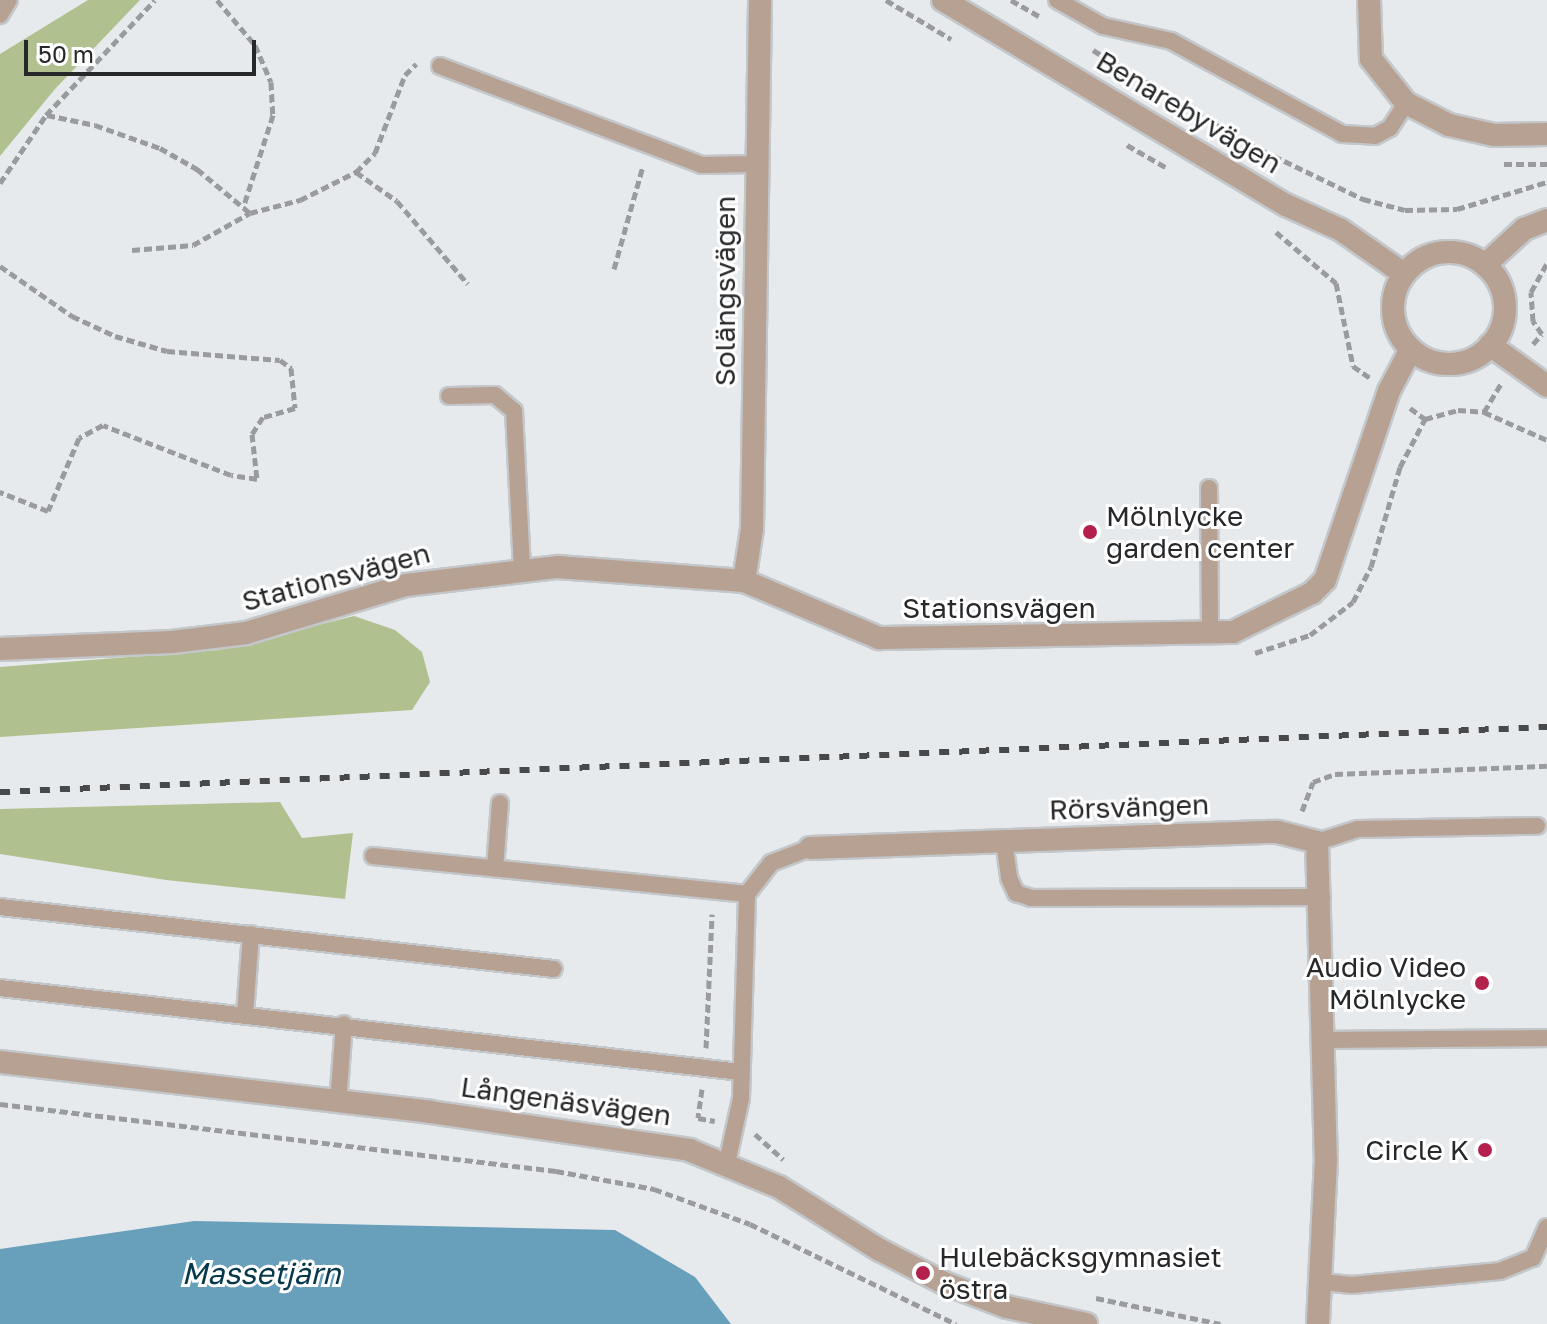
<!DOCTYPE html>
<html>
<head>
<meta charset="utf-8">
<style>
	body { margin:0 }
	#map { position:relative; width:1547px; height:1324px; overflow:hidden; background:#e7eaed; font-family:"Golos Text",sans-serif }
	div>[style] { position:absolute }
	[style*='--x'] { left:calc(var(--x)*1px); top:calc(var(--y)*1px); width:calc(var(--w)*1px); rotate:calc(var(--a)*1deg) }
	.forest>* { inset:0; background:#b0c08e }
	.water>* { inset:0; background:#689fba }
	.path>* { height:5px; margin-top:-2.5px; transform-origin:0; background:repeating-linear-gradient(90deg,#999b9e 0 8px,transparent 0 12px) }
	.roads { filter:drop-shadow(2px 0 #c4c7ca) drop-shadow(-2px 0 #c4c7ca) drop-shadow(0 2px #c4c7ca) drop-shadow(0 -2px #c4c7ca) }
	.service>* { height:16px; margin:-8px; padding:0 8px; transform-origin:8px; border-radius:8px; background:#b6a193 }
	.minor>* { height:22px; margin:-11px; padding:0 11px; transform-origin:11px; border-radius:11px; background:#b6a193 }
	.tertiary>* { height:22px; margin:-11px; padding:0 11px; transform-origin:11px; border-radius:11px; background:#b6a193 }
	.tertiary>.ring { margin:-11px; padding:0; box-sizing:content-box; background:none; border:22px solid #b6a193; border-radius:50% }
	.rail>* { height:6px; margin-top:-3px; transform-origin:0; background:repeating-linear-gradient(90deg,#48494b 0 10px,transparent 0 20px) }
	.dots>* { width:22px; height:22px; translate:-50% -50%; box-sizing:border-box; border:4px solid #fff; border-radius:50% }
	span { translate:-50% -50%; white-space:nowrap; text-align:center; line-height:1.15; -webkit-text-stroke:6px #fff; paint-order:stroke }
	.street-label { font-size:28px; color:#27282a }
	.poi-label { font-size:28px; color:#27282a }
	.left { translate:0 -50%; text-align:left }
	.right { translate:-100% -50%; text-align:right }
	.water-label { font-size:30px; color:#06384c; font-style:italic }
	.scale { position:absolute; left:24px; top:40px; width:232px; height:36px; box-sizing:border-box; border:4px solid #27282a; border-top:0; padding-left:10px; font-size:24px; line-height:28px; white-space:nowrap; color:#27282a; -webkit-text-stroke:6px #fff; paint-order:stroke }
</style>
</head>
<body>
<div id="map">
	<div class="forest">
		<div style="clip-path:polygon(88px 0,140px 0,55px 89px,0 156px,0 54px)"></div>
		<div style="clip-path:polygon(354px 616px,395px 630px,422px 652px,430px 682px,412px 710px,0 737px,0 667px,219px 650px)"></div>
		<div style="clip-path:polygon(280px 802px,302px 838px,353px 833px,345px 899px,166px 880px,0 854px,0 809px)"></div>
	</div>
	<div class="water">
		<div style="clip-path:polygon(194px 1221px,615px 1230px,695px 1277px,731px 1324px,0 1324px,0 1249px)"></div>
	</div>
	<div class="path">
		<div style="--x:217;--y:0;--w:59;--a:49.8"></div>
		<div style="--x:255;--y:45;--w:40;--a:66.6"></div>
		<div style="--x:271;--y:82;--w:33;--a:87"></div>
		<div style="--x:273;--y:115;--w:95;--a:107.9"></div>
		<div style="--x:886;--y:0;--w:76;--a:31"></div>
		<div style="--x:1011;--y:0;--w:34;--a:30"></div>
		<div style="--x:1093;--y:50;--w:173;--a:31.3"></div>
		<div style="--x:1241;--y:140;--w:136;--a:25.8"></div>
		<div style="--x:1363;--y:199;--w:43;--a:14.7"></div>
		<div style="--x:1405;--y:210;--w:52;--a:-1.1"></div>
		<div style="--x:1457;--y:209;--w:94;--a:-16.7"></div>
		<div style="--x:47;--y:115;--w:49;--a:11.8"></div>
		<div style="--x:95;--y:125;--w:69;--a:19.5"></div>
		<div style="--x:160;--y:148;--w:43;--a:29.6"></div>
		<div style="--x:197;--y:169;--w:69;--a:39.7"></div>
		<div style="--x:1127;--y:145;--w:46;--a:29.9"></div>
		<div style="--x:1504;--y:164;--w:43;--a:0"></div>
		<div style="--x:356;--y:172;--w:50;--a:35.3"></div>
		<div style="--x:397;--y:201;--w:109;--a:49.5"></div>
		<div style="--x:0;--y:183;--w:82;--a:-55.9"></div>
		<div style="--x:46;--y:115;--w:158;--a:-46.5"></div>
		<div style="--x:1276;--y:232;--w:79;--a:40.4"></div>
		<div style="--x:1336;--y:283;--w:85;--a:78.4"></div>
		<div style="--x:1353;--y:366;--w:21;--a:35"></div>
		<div style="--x:132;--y:250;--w:61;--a:-4.7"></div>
		<div style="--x:193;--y:245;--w:65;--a:-29.3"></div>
		<div style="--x:250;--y:213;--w:52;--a:-14.6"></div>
		<div style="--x:300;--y:200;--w:63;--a:-26.6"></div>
		<div style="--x:356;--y:172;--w:27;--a:-45"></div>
		<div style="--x:375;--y:153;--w:84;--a:-69"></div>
		<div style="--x:405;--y:75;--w:16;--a:-45"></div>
		<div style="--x:0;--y:266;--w:88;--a:34.8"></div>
		<div style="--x:72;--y:316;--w:47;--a:24.9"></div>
		<div style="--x:115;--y:336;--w:54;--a:16.1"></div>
		<div style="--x:167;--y:351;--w:113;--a:4.6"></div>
		<div style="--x:280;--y:360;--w:14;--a:36"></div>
		<div style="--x:291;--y:368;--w:40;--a:84.3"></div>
		<div style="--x:295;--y:408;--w:33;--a:164"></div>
		<div style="--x:263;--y:417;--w:20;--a:123"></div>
		<div style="--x:252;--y:434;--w:45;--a:83.7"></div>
		<div style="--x:257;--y:479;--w:26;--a:-171"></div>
		<div style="--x:231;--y:475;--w:137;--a:-158.7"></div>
		<div style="--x:103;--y:425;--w:27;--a:152"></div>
		<div style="--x:79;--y:438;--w:79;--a:113"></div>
		<div style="--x:48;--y:511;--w:52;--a:-158.4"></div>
		<div style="--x:614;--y:269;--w:107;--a:-74.3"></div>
		<div style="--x:1533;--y:344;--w:13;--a:-48"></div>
		<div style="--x:1542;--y:334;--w:16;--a:-125"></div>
		<div style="--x:1533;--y:321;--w:29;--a:-94"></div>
		<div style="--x:1531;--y:292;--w:33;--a:-61"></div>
		<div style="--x:1410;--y:408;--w:19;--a:36"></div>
		<div style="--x:1484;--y:412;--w:35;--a:-59"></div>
		<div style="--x:1255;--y:653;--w:58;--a:-18.1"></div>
		<div style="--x:1310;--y:635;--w:54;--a:-37.5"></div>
		<div style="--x:1353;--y:602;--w:39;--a:-63"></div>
		<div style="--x:1371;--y:567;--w:104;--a:-73.8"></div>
		<div style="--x:1400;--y:467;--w:54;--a:-62.5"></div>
		<div style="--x:1425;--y:419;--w:34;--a:-15"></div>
		<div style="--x:1458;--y:410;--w:26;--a:4"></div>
		<div style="--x:1484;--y:412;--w:69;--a:24"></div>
		<div style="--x:1302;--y:811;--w:31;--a:-69"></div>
		<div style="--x:1313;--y:782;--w:23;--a:-20"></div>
		<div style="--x:1335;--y:774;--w:212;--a:-2.2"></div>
		<div style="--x:706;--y:1048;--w:134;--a:-87.4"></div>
		<div style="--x:702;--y:1089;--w:29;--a:98"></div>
		<div style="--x:698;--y:1118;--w:17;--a:10"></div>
		<div style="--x:0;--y:1104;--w:560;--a:6.87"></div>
		<div style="--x:556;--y:1171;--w:100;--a:10.4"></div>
		<div style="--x:654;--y:1189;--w:102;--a:20"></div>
		<div style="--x:750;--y:1224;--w:229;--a:25.9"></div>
		<div style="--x:755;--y:1134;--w:38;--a:42"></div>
		<div style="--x:1096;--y:1298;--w:127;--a:11.8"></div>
	</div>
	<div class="roads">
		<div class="service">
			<div style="--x:1057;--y:0;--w:53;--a:29.5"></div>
			<div style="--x:1103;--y:26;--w:70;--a:12.4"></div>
			<div style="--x:1171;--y:41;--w:195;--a:28.5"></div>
			<div style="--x:1342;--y:134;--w:33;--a:3"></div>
			<div style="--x:1375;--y:136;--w:17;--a:-28"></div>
			<div style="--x:1390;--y:128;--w:30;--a:-57"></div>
			<div style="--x:0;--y:15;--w:17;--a:-59"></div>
			<div style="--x:440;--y:66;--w:280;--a:20.7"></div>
			<div style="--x:702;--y:165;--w:53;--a:-1.1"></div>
			<div style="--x:449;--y:396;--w:46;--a:-1.2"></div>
			<div style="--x:495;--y:395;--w:25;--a:40"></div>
			<div style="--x:514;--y:411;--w:158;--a:87.1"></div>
			<div style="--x:1209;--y:488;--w:146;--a:89.6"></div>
			<div style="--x:1004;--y:841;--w:37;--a:82"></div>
			<div style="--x:1009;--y:878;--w:17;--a:65"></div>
			<div style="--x:1016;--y:893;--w:16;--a:18"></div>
			<div style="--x:1031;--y:898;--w:291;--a:-0.2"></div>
			<div style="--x:1317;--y:842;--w:43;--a:-17.6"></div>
			<div style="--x:1358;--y:829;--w:179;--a:-1"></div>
			<div style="--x:373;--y:856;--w:376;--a:5.8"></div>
			<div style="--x:495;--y:868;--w:65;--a:-85.6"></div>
			<div style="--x:0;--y:907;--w:557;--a:6.39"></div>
			<div style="--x:0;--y:988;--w:746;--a:6.47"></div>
			<div style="--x:245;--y:1014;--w:80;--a:-85.7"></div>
			<div style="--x:1325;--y:1040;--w:222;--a:-0.5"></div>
			<div style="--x:338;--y:1103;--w:79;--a:-85.7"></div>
			<div style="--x:727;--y:1163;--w:66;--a:-77.8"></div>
			<div style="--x:741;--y:1098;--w:204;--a:-88.3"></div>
			<div style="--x:747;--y:894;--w:39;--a:-52"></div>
			<div style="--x:771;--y:863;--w:42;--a:-21"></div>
			<div style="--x:1323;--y:1282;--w:29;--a:6"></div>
			<div style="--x:1352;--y:1285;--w:149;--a:-5.4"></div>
			<div style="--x:1500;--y:1271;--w:35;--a:-22"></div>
			<div style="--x:1533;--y:1258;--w:34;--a:-66"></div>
		</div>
		<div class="minor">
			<div style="--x:1369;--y:0;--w:59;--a:88.1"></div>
			<div style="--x:1371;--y:59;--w:56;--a:51.5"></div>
			<div style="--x:1406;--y:103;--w:48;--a:27.1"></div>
			<div style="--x:1449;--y:125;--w:46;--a:12.5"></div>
			<div style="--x:1494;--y:135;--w:53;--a:-1.1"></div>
			<div style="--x:744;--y:581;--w:53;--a:-81.3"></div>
			<div style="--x:752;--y:529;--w:529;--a:-89.13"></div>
			<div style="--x:0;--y:649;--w:172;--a:-2.3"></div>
			<div style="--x:172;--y:642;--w:75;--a:-6.9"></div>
			<div style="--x:246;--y:633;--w:167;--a:-16.7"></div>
			<div style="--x:406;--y:585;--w:153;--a:-6.8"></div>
			<div style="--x:558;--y:567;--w:187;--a:4.3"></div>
			<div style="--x:744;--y:581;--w:147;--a:22.9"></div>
			<div style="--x:879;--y:638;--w:354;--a:-1"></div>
			<div style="--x:1233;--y:632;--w:88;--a:-26.3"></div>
			<div style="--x:1312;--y:593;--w:18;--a:-45"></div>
			<div style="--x:1325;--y:580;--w:200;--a:-71.3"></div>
			<div style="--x:1389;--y:391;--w:47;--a:-62.4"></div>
			<div style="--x:810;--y:848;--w:468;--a:-2"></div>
			<div style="--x:1278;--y:832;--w:40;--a:14.4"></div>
			<div style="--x:1317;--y:842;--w:317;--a:88.4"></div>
			<div style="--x:1326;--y:1159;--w:165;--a:92.8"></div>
			<div style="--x:0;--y:1062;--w:433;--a:6.6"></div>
			<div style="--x:430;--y:1112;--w:262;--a:8.3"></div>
			<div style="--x:689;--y:1150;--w:97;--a:22.3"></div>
			<div style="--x:779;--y:1187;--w:119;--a:32"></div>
			<div style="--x:880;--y:1250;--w:72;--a:27.3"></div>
			<div style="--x:944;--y:1283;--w:67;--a:20.9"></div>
			<div style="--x:1007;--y:1307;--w:81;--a:12.1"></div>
		</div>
		<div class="tertiary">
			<div style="--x:943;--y:0;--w:400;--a:30.9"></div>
			<div style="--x:1286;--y:205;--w:60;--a:24.4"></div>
			<div style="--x:1341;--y:230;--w:77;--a:34.9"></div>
			<div class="ring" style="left:1393px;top:252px;width:90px;height:90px"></div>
			<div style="--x:1485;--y:265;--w:53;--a:-42.7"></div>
			<div style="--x:1524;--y:229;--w:25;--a:-21"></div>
			<div style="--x:1490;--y:345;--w:70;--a:35.7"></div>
		</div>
	</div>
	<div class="rail">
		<div style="--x:0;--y:792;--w:1548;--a:-2.41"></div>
	</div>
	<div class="dots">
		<div style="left:1090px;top:532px;background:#b3214c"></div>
		<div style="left:1482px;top:983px;background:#b3214c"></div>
		<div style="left:1485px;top:1150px;background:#b3214c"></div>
		<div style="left:923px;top:1273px;background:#b3214c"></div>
	</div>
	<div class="street-label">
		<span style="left:1189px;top:112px;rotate:31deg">Benarebyvägen</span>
		<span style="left:725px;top:291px;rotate:-90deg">Solängsvägen</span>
		<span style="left:336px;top:577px;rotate:-15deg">Stationsvägen</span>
		<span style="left:999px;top:608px">Stationsvägen</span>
		<span style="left:1129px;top:807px;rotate:-2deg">Rörsvängen</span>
		<span style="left:566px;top:1101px;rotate:8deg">Långenäsvägen</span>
	</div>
	<div class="poi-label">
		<span class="left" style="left:1106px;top:532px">Mölnlycke<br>garden center</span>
		<span class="right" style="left:1466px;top:983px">Audio Video<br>Mölnlycke</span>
		<span class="right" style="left:1469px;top:1150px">Circle K</span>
		<span class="left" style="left:939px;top:1273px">Hulebäcksgymnasiet<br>östra</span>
	</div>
	<div class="water-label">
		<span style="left:261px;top:1273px">Massetjärn</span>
	</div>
	<div class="scale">50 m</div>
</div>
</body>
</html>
